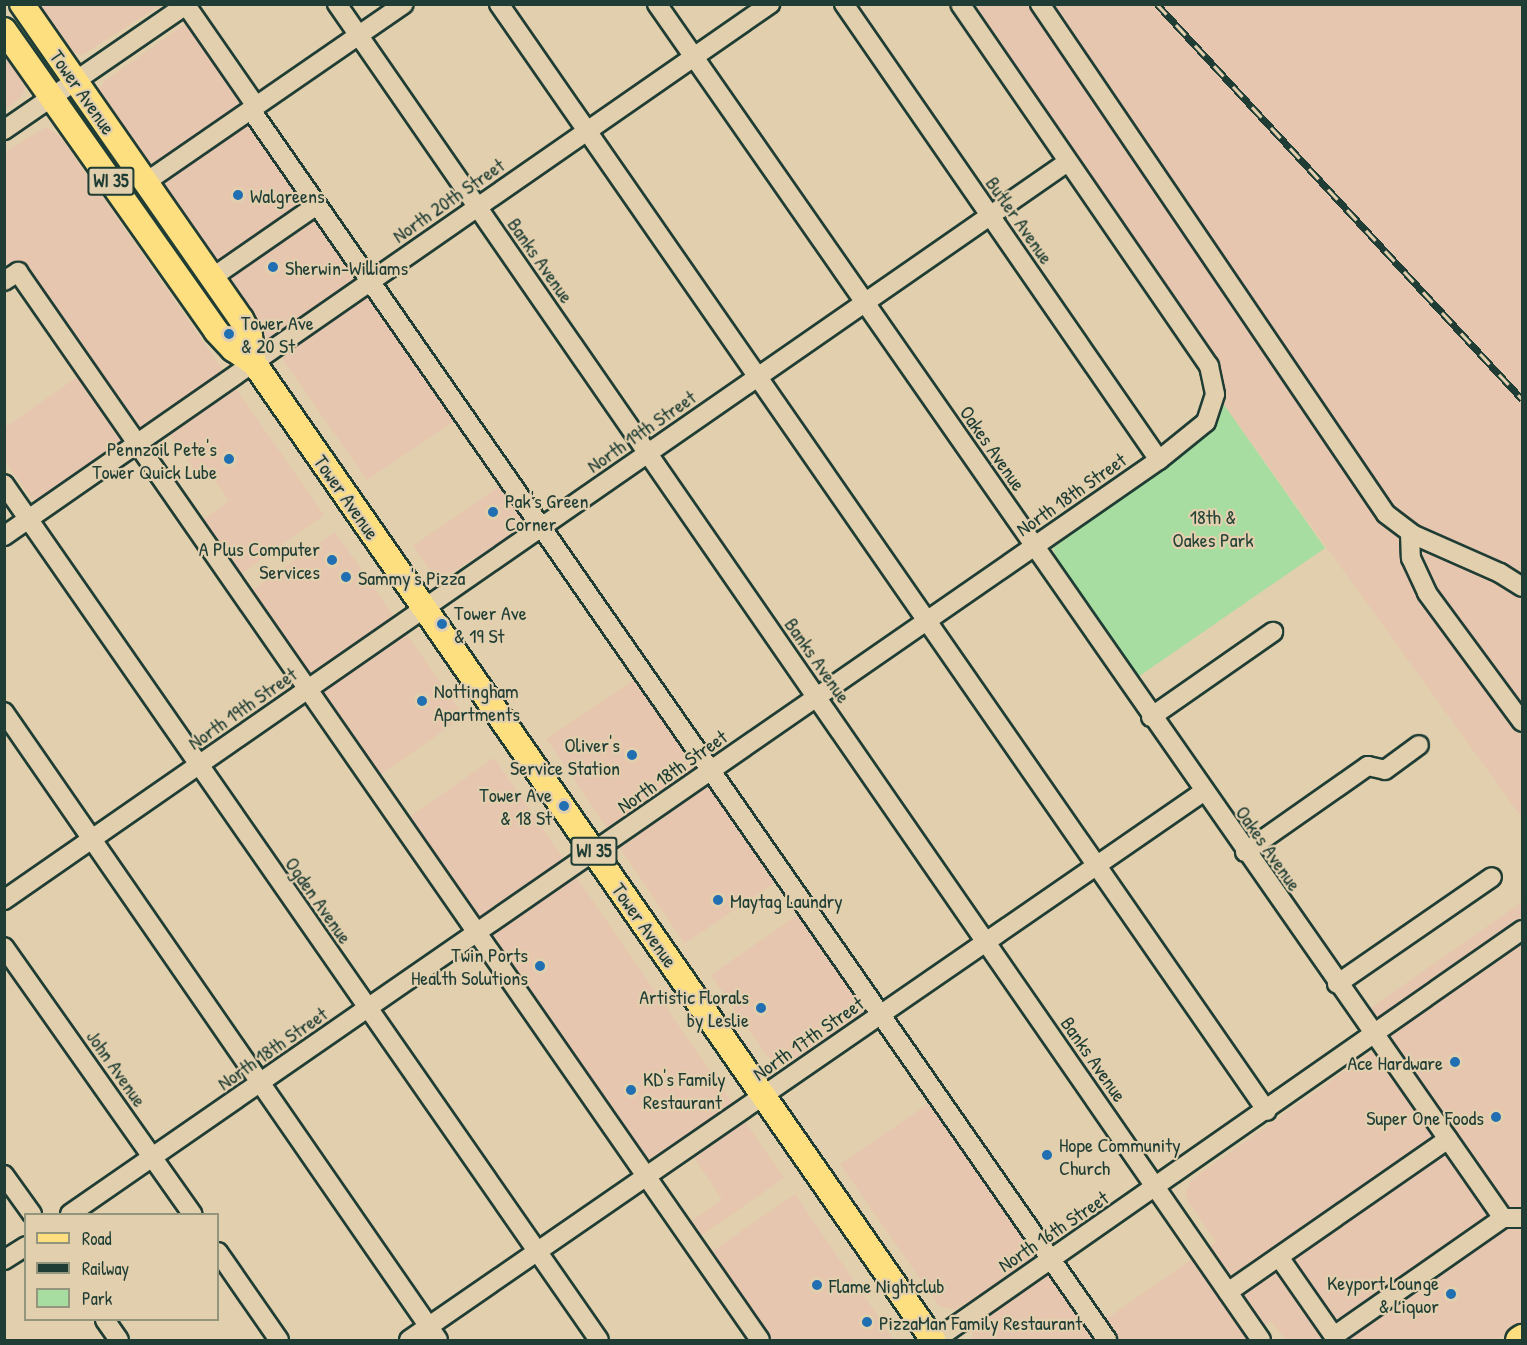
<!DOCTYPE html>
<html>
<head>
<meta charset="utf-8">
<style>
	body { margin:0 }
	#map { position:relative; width:1527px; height:1345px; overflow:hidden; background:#e2cfad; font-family:"Patrick Hand",sans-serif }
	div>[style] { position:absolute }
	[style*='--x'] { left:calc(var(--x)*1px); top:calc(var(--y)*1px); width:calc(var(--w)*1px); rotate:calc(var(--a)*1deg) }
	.built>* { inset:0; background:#e6c6ae; transform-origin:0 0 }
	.green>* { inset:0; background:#a7dda1 }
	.roads { filter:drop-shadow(2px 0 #1f3d34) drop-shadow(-2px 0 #1f3d34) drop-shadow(0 2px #1f3d34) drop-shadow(0 -2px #1f3d34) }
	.minor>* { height:18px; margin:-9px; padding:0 9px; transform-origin:9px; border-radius:9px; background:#e2cfad }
	.major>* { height:24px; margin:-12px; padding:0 12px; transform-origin:12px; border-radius:12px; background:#fedf80 }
	.highway>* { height:27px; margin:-13.5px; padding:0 13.5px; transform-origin:13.5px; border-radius:13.5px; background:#fedf80 }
	.rail>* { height:7px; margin-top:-3.5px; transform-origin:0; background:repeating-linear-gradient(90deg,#e2cfad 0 14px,#1f3d34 0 28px); box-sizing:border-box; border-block:2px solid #1f3d34 }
	.dots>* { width:16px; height:16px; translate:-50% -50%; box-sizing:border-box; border:3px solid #e2cfad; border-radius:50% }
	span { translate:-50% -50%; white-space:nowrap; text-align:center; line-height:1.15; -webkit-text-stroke:4.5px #e2cfad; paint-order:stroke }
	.shield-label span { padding:2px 4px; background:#e2cfad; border:2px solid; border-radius:4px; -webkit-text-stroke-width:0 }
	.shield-label { font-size:18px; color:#1f3d34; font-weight:700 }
	.street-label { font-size:20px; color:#1f3d34 }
	.poi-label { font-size:20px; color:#1f3d34 }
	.left { translate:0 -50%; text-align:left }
	.right { translate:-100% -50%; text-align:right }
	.park-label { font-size:20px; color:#264539 }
	.frame { position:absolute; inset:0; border:6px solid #1f3d34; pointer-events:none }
	.legend { position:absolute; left:24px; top:1213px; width:195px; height:108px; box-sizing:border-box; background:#e2cfad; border:2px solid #94957d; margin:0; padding:8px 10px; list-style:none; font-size:18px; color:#1f3d34 }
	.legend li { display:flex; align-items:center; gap:12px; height:30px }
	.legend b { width:30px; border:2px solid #94957d }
</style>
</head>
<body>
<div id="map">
	<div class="built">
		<div style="clip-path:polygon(37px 5px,161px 5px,82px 55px,69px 50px)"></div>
		<div style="clip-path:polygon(965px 5px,1522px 5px,1522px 818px,1222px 402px,1220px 379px)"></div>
		<div style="clip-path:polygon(204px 11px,270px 107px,252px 120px,459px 418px,367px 480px,101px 99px,98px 90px,106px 80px)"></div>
		<div style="clip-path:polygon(4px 44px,27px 84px,21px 97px,5px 110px)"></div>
		<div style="clip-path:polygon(46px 127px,60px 136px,324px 515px,238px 576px,201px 521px,229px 501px,207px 468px,198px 474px,158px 420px,40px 500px,32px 499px,5px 461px,4px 428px,92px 367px,21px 265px,5px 276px,5px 152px)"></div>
		<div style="clip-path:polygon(504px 483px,532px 523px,451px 573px,433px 574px,413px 546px)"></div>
		<div style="left:335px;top:532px;width:225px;height:109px;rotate:55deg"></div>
		<div style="left:641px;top:675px;width:247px;height:114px;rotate:56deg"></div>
		<div style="clip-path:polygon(494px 758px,784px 1178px,696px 1239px,686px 1225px,722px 1199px,684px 1142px,648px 1167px,405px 820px)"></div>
		<div style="clip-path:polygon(1522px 902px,1522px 1327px,1496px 1340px,1286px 1340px,1271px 1321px,1244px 1340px,971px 1340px,973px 1329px,983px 1320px,969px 1301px,955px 1310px,939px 1306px,840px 1164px,934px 1100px,1092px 1329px,1216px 1242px,1188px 1201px,1185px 1194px,1191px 1180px,1391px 1038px,1369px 1009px)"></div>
		<div style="clip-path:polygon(802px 912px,871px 1012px,820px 1047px,780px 1066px,767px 1056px,711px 975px)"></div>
		<div style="clip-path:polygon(795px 1194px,894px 1340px,767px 1340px,707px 1255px)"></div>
	</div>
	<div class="green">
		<div style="clip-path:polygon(1222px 402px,1325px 548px,1138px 677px,1057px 562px,1053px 548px,1175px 458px,1217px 417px)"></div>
	</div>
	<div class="roads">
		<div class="minor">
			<div style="--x:337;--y:4;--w:1624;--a:55.33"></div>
			<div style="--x:499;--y:4;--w:1347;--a:55.25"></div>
			<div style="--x:657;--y:4;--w:1480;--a:55.13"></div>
			<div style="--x:844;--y:4;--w:554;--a:55.36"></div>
			<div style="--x:1040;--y:4;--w:616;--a:55.85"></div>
			<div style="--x:1386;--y:514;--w:35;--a:37"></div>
			<div style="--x:1414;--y:535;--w:94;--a:23.8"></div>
			<div style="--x:1500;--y:573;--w:26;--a:32"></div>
			<div style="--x:186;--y:5;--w:123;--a:55.3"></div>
			<div style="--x:251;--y:110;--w:1499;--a:55.16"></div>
			<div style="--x:4;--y:130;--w:222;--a:-34.5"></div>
			<div style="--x:146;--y:182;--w:313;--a:-34.6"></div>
			<div style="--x:213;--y:277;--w:126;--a:-34.7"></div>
			<div style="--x:4;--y:281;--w:17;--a:-33"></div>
			<div style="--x:18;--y:272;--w:1300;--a:55.21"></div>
			<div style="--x:4;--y:484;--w:1042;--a:55.2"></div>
			<div style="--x:1410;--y:533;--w:25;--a:88"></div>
			<div style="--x:1411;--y:558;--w:38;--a:65"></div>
			<div style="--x:1427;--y:593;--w:160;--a:53.6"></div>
			<div style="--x:4;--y:536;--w:933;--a:-34.78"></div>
			<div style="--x:4;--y:712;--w:763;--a:55.35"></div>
			<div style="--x:1151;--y:717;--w:149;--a:-34.9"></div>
			<div style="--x:1245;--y:852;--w:150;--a:-35"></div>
			<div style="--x:1368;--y:766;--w:17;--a:13"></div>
			<div style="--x:1385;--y:770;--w:42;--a:-36.3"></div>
			<div style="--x:4;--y:900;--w:1293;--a:-34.76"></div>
			<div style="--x:4;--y:947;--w:327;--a:54.8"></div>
			<div style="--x:1337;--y:984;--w:188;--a:-34.6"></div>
			<div style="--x:4;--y:1175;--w:48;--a:54.3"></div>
			<div style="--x:70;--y:1214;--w:1325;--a:-34.7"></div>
			<div style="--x:1159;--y:460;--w:60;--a:-39"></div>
			<div style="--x:1206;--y:422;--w:29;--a:-72"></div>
			<div style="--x:1215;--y:394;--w:29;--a:-102"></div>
			<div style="--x:1209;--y:366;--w:439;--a:-124.5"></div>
			<div style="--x:218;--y:1252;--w:107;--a:55.3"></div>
			<div style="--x:1279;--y:1257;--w:96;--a:55.2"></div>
			<div style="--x:1334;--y:1336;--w:206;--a:-34.9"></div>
			<div style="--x:1503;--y:1218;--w:19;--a:0"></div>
			<div style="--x:4;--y:1260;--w:26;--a:-32"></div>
			<div style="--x:1228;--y:1292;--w:268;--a:-34.8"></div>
			<div style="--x:105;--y:1320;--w:24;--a:55"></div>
			<div style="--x:409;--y:1340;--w:965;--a:-34.61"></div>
			<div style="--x:935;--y:1340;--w:716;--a:-34.93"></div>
		</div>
		<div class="major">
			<div style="--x:22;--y:4;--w:384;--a:55.2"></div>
			<div style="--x:241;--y:319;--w:19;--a:62"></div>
			<div style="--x:250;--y:336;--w:27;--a:82"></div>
			<div style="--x:254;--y:363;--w:1190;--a:55.2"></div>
			<div style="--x:4;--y:30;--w:368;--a:54.8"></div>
			<div style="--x:216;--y:331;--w:25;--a:47"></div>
			<div style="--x:233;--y:349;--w:25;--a:34"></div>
		</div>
		<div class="highway">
			<div style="--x:1519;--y:1340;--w:4;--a:-34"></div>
		</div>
	</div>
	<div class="rail">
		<div style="--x:1157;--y:4;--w:538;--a:47.26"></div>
	</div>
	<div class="dots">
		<div style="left:238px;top:195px;background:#1f6fb2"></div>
		<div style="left:273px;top:267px;background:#1f6fb2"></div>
		<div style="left:229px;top:334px;background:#1f6fb2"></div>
		<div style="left:229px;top:459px;background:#1f6fb2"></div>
		<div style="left:493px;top:512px;background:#1f6fb2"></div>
		<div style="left:332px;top:560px;background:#1f6fb2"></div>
		<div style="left:346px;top:577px;background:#1f6fb2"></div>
		<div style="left:442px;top:624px;background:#1f6fb2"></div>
		<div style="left:422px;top:701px;background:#1f6fb2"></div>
		<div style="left:632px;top:755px;background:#1f6fb2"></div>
		<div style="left:564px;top:806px;background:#1f6fb2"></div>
		<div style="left:718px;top:900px;background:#1f6fb2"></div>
		<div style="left:540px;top:966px;background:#1f6fb2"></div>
		<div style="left:761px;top:1008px;background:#1f6fb2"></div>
		<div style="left:1455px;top:1062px;background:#1f6fb2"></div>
		<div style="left:631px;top:1090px;background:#1f6fb2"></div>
		<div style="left:1496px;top:1117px;background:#1f6fb2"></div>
		<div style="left:1047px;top:1155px;background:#1f6fb2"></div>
		<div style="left:817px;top:1285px;background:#1f6fb2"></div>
		<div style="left:1451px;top:1294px;background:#1f6fb2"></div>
		<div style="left:867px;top:1322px;background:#1f6fb2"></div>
	</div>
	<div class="shield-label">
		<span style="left:111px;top:181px">WI 35</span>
		<span style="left:594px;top:851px">WI 35</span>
	</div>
	<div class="street-label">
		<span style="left:83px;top:92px;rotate:55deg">Tower Avenue</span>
		<span style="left:448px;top:200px;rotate:-35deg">North 20th Street</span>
		<span style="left:1020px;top:220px;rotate:55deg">Butler Avenue</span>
		<span style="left:541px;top:260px;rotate:55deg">Banks Avenue</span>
		<span style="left:641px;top:431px;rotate:-35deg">North 19th Street</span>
		<span style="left:993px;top:448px;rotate:55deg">Oakes Avenue</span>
		<span style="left:1071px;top:494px;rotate:-35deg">North 18th Street</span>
		<span style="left:347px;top:497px;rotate:55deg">Tower Avenue</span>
		<span style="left:818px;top:660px;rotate:55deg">Banks Avenue</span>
		<span style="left:242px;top:708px;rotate:-35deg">North 19th Street</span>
		<span style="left:672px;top:771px;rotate:-35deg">North 18th Street</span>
		<span style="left:1269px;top:848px;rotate:55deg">Oakes Avenue</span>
		<span style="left:319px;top:900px;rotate:55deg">Ogden Avenue</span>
		<span style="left:645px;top:925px;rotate:55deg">Tower Avenue</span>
		<span style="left:808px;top:1038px;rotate:-35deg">North 17th Street</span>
		<span style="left:272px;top:1048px;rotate:-35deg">North 18th Street</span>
		<span style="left:1094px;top:1059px;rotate:55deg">Banks Avenue</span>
		<span style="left:117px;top:1068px;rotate:55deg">John Avenue</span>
		<span style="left:1053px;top:1231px;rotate:-34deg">North 16th Street</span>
	</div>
	<div class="poi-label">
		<span class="left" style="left:250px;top:195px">Walgreens</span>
		<span class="left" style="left:285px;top:267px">Sherwin-Williams</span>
		<span class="left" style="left:241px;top:334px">Tower Ave<br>&amp; 20 St</span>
		<span class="right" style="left:217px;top:460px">Pennzoil Pete's<br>Tower Quick Lube</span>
		<span class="left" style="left:505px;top:512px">Pak's Green<br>Corner</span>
		<span class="right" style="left:320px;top:560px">A Plus Computer<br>Services</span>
		<span class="left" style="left:358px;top:577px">Sammy's Pizza</span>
		<span class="left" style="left:454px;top:624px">Tower Ave<br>&amp; 19 St</span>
		<span class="left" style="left:434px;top:702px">Nottingham<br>Apartments</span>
		<span class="right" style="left:620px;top:756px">Oliver's<br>Service Station</span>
		<span class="right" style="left:552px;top:806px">Tower Ave<br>&amp; 18 St</span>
		<span class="left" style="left:730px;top:900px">Maytag Laundry</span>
		<span class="right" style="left:528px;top:966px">Twin Ports<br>Health Solutions</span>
		<span class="right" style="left:749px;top:1008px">Artistic Florals<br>by Leslie</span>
		<span class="right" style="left:1443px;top:1062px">Ace Hardware</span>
		<span class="left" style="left:643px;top:1090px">KD's Family<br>Restaurant</span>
		<span class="right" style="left:1484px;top:1117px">Super One Foods</span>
		<span class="left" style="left:1059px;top:1156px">Hope Community<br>Church</span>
		<span class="right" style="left:1439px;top:1294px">Keyport Lounge<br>&amp; Liquor</span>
		<span class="left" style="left:829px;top:1285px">Flame Nightclub</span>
		<span class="left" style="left:879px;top:1322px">PizzaMan Family Restaurant</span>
	</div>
	<div class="park-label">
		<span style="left:1213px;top:528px">18th &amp;<br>Oakes Park</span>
	</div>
	<div class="frame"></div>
	<ul class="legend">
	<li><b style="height:8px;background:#fedf80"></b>Road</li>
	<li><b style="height:8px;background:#1f3d34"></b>Railway</li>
	<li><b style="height:16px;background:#a7dda1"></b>Park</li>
	</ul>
</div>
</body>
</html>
